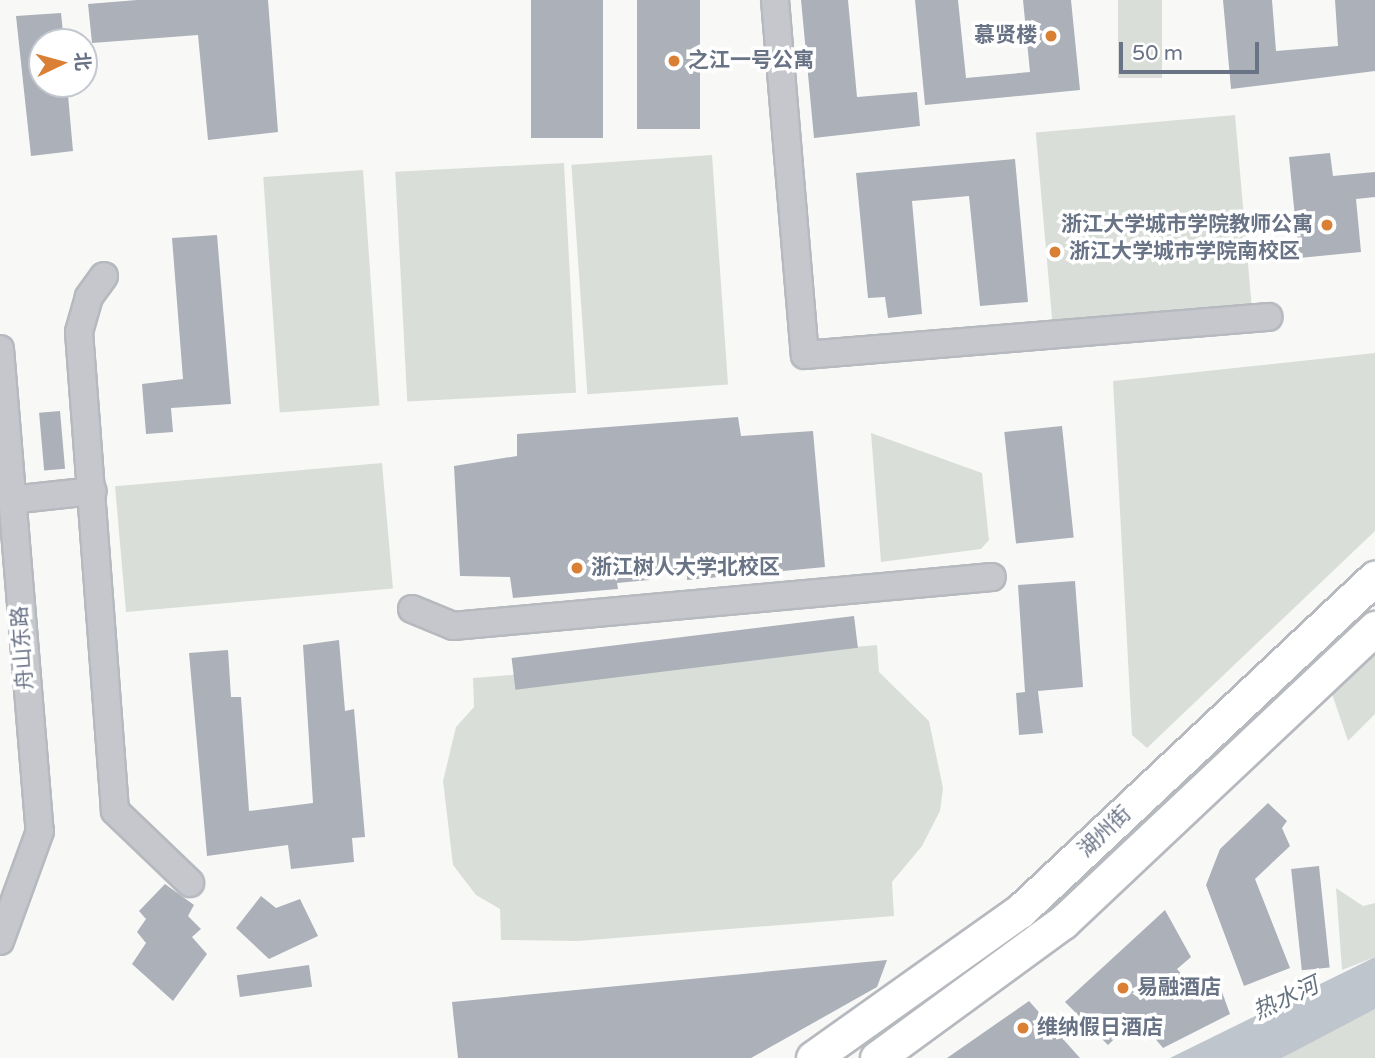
<!DOCTYPE html>
<html>
<head>
<meta charset="utf-8">
<style>
	body { margin:0 }
	#map { position:relative; width:1375px; height:1058px; overflow:hidden; background:#f8f9f7; font-family:"Varela Round","Noto Sans SC",sans-serif }
	div>[style] { position:absolute }
	[style*='--x'] { left:calc(var(--x)*1px); top:calc(var(--y)*1px); width:calc(var(--w)*1px); rotate:calc(var(--a)*1deg) }
	.green>* { inset:0; background:#d9dfd8; transform-origin:0 0 }
	.water>* { inset:0; background:#bfc5cc }
	.building>* { inset:0; background:#abb0b9; transform-origin:0 0 }
	.roads { filter:drop-shadow(2px 0 #b6b9be) drop-shadow(-2px 0 #b6b9be) drop-shadow(0 2px #b6b9be) drop-shadow(0 -2px #b6b9be) }
	.minor>* { height:26px; margin:-13px; padding:0 13px; transform-origin:13px; border-radius:13px; background:#c5c7cc }
	.major>* { height:33px; margin:-16.5px; padding:0 16.5px; transform-origin:16.5px; border-radius:16.5px; background:#fff }
	.dots>* { width:19px; height:19px; translate:-50% -50%; box-sizing:border-box; border:4px solid #fff; border-radius:50% }
	span { translate:-50% -50%; white-space:nowrap; text-align:center; line-height:1.15; -webkit-text-stroke:7px #fff; paint-order:stroke }
	.poi-label { font-size:21px; color:#697386; font-weight:700 }
	.right { translate:-100% -50%; text-align:right }
	.left { translate:0 -50%; text-align:left }
	.street-label { font-size:21px; color:#697386 }
	.water-label { font-size:23px; color:#657381; font-style:italic }
	.north { position:absolute; left:28px; top:28px; width:70px; height:70px; box-sizing:border-box; background:#fff; border:2px solid #c3c7cf; border-radius:50%; rotate:85deg; font-size:19px; font-weight:700; line-height:28px; text-align:center; color:#697386 }
	.north::after { content:''; display:block; margin:auto; width:24px; height:32px; background:#da8035; clip-path:polygon(50% 0,100% 100%,50% 72%,0 100%) }
	.scale { position:absolute; left:1119px; top:42px; width:140px; height:32px; box-sizing:border-box; border:4px solid #697386; border-top:0; padding-left:9px; font-size:21px; line-height:24px; white-space:nowrap; color:#697386; -webkit-text-stroke:5px #fff; paint-order:stroke }
</style>
</head>
<body>
<div id="map">
	<div class="green">
		<div style="left:1118px;top:0;width:44px;height:78px"></div>
		<div style="left:1235px;top:115px;width:190px;height:200px;rotate:85deg"></div>
		<div style="left:712px;top:155px;width:230px;height:141px;rotate:86deg"></div>
		<div style="left:564px;top:163px;width:230px;height:169px;rotate:87deg"></div>
		<div style="left:363px;top:170px;width:236px;height:100px;rotate:86deg"></div>
		<div style="clip-path:polygon(1375px 353px,1375px 531px,1147px 748px,1132px 735px,1113px 381px)"></div>
		<div style="clip-path:polygon(871px 433px,982px 473px,989px 540px,981px 549px,881px 562px)"></div>
		<div style="left:382px;top:463px;width:126px;height:268px;rotate:85deg"></div>
		<div style="clip-path:polygon(877px 645px,879px 672px,929px 721px,943px 788px,940px 811px,922px 846px,892px 882px,894px 916px,578px 941px,501px 940px,500px 909px,476px 895px,453px 865px,443px 781px,456px 727px,474px 707px,473px 678px)"></div>
		<div style="clip-path:polygon(1375px 649px,1375px 714px,1348px 741px,1331px 691px)"></div>
		<div style="clip-path:polygon(1336px 888px,1363px 906px,1375px 903px,1375px 957px,1342px 970px)"></div>
		<div style="clip-path:polygon(1375px 1009px,1375px 1058px,1282px 1058px,1361px 1015px)"></div>
	</div>
	<div class="water">
		<div style="clip-path:polygon(1375px 957px,1375px 1009px,1282px 1058px,1170px 1058px)"></div>
	</div>
	<div class="building">
		<div style="clip-path:polygon(137px 0,268px 0,278px 132px,208px 140px,198px 35px,92px 43px,88px 4px)"></div>
		<div style="left:531px;top:0;width:72px;height:138px"></div>
		<div style="left:637px;top:0;width:63px;height:129px"></div>
		<div style="clip-path:polygon(801px 0,848px 0,857px 97px,917px 92px,920px 126px,814px 138px)"></div>
		<div style="clip-path:polygon(915px 0,958px 0,966px 78px,1030px 72px,1023px 0,1071px 0,1080px 90px,925px 105px)"></div>
		<div style="clip-path:polygon(1223px 0,1272px 0,1276px 51px,1338px 46px,1335px 0,1375px 0,1375px 71px,1231px 89px)"></div>
		<div style="clip-path:polygon(61px 13px,64px 42px,42px 42px,42px 84px,67px 84px,73px 151px,31px 156px,16px 16px)"></div>
		<div style="clip-path:polygon(1330px 153px,1333px 176px,1375px 172px,1375px 197px,1356px 199px,1361px 252px,1299px 258px,1289px 157px)"></div>
		<div style="clip-path:polygon(1015px 159px,1028px 302px,980px 306px,969px 196px,912px 201px,922px 314px,888px 318px,885px 297px,868px 298px,856px 173px)"></div>
		<div style="clip-path:polygon(217px 235px,231px 404px,171px 408px,173px 432px,146px 434px,142px 384px,183px 379px,172px 238px)"></div>
		<div style="left:60px;top:411px;width:58px;height:21px;rotate:85deg"></div>
		<div style="clip-path:polygon(738px 417px,741px 436px,813px 431px,825px 567px,687px 580px,687px 570px,652px 573px,649px 580px,617px 583px,618px 589px,513px 598px,510px 577px,460px 576px,454px 466px,517px 456px,517px 434px)"></div>
		<div style="left:1062px;top:426px;width:112px;height:58px;rotate:84deg"></div>
		<div style="clip-path:polygon(1075px 581px,1083px 687px,1038px 691px,1043px 733px,1019px 735px,1016px 693px,1025px 692px,1018px 585px)"></div>
		<div style="left:854px;top:616px;width:32px;height:345px;rotate:83deg"></div>
		<div style="clip-path:polygon(339px 640px,345px 711px,354px 709px,365px 837px,352px 838px,354px 862px,291px 869px,288px 845px,207px 856px,189px 653px,228px 650px,231px 697px,241px 697px,249px 811px,313px 803px,303px 645px)"></div>
		<div style="clip-path:polygon(1268px 803px,1287px 821px,1282px 828px,1290px 846px,1255px 879px,1290px 968px,1244px 986px,1206px 885px,1220px 849px)"></div>
		<div style="left:1319px;top:866px;width:102px;height:28px;rotate:84deg"></div>
		<div style="clip-path:polygon(165px 884px,194px 905px,188px 916px,201px 929px,192px 937px,207px 954px,173px 1001px,132px 964px,146px 943px,137px 932px,146px 919px,139px 911px)"></div>
		<div style="clip-path:polygon(261px 896px,276px 908px,300px 899px,318px 936px,269px 959px,236px 928px)"></div>
		<div style="clip-path:polygon(1165px 910px,1191px 957px,1177px 969px,1205px 1001px,1222px 992px,1230px 1014px,1163px 1048px,1137px 1017px,1108px 1045px,1065px 1002px)"></div>
		<div style="clip-path:polygon(887px 960px,877px 987px,751px 1058px,458px 1058px,452px 1002px)"></div>
		<div style="left:309px;top:965px;width:22px;height:73px;rotate:82deg"></div>
		<div style="clip-path:polygon(1029px 1001px,1080px 1058px,947px 1058px)"></div>
	</div>
	<div class="roads">
		<div class="minor">
			<div style="--x:775;--y:0;--w:356;--a:85.2"></div>
			<div style="--x:805;--y:355;--w:465;--a:-4.7"></div>
			<div style="--x:104;--y:276;--w:26;--a:126"></div>
			<div style="--x:89;--y:297;--w:36;--a:106"></div>
			<div style="--x:79;--y:332;--w:480;--a:85.7"></div>
			<div style="--x:115;--y:811;--w:104;--a:43.8"></div>
			<div style="--x:0;--y:349;--w:484;--a:85.3"></div>
			<div style="--x:40;--y:831;--w:117;--a:110"></div>
			<div style="--x:11;--y:500;--w:82;--a:-6.3"></div>
			<div style="--x:412;--y:609;--w:44;--a:22.5"></div>
			<div style="--x:453;--y:626;--w:541;--a:-5.19"></div>
		</div>
		<div class="major">
			<div style="--x:813;--y:1058;--w:254;--a:-35.4"></div>
			<div style="--x:1020;--y:911;--w:487;--a:-43.2"></div>
			<div style="--x:877;--y:1058;--w:230;--a:-36.2"></div>
			<div style="--x:1063;--y:922;--w:429;--a:-43.3"></div>
		</div>
	</div>
	<div class="dots">
		<div style="left:1051px;top:36px;background:#da8035"></div>
		<div style="left:674px;top:61px;background:#da8035"></div>
		<div style="left:1327px;top:225px;background:#da8035"></div>
		<div style="left:1055px;top:252px;background:#da8035"></div>
		<div style="left:577px;top:568px;background:#da8035"></div>
		<div style="left:1123px;top:988px;background:#da8035"></div>
		<div style="left:1023px;top:1028px;background:#da8035"></div>
	</div>
	<div class="poi-label">
		<span class="right" style="left:1037px;top:36px">慕贤楼</span>
		<span class="left" style="left:688px;top:61px">之江一号公寓</span>
		<span class="right" style="left:1313px;top:225px">浙江大学城市学院教师公寓</span>
		<span class="left" style="left:1069px;top:252px">浙江大学城市学院南校区</span>
		<span class="left" style="left:591px;top:568px">浙江树人大学北校区</span>
		<span class="left" style="left:1137px;top:988px">易融酒店</span>
		<span class="left" style="left:1037px;top:1028px">维纳假日酒店</span>
	</div>
	<div class="street-label">
		<span style="left:23px;top:648px;rotate:-94deg">舟山东路</span>
		<span style="left:1105px;top:832px;rotate:-43deg">湖州街</span>
	</div>
	<div class="water-label">
		<span style="left:1286px;top:999px;rotate:-25deg">热水河</span>
	</div>
	<div class="north">北</div>
	<div class="scale">50 m</div>
</div>
</body>
</html>
